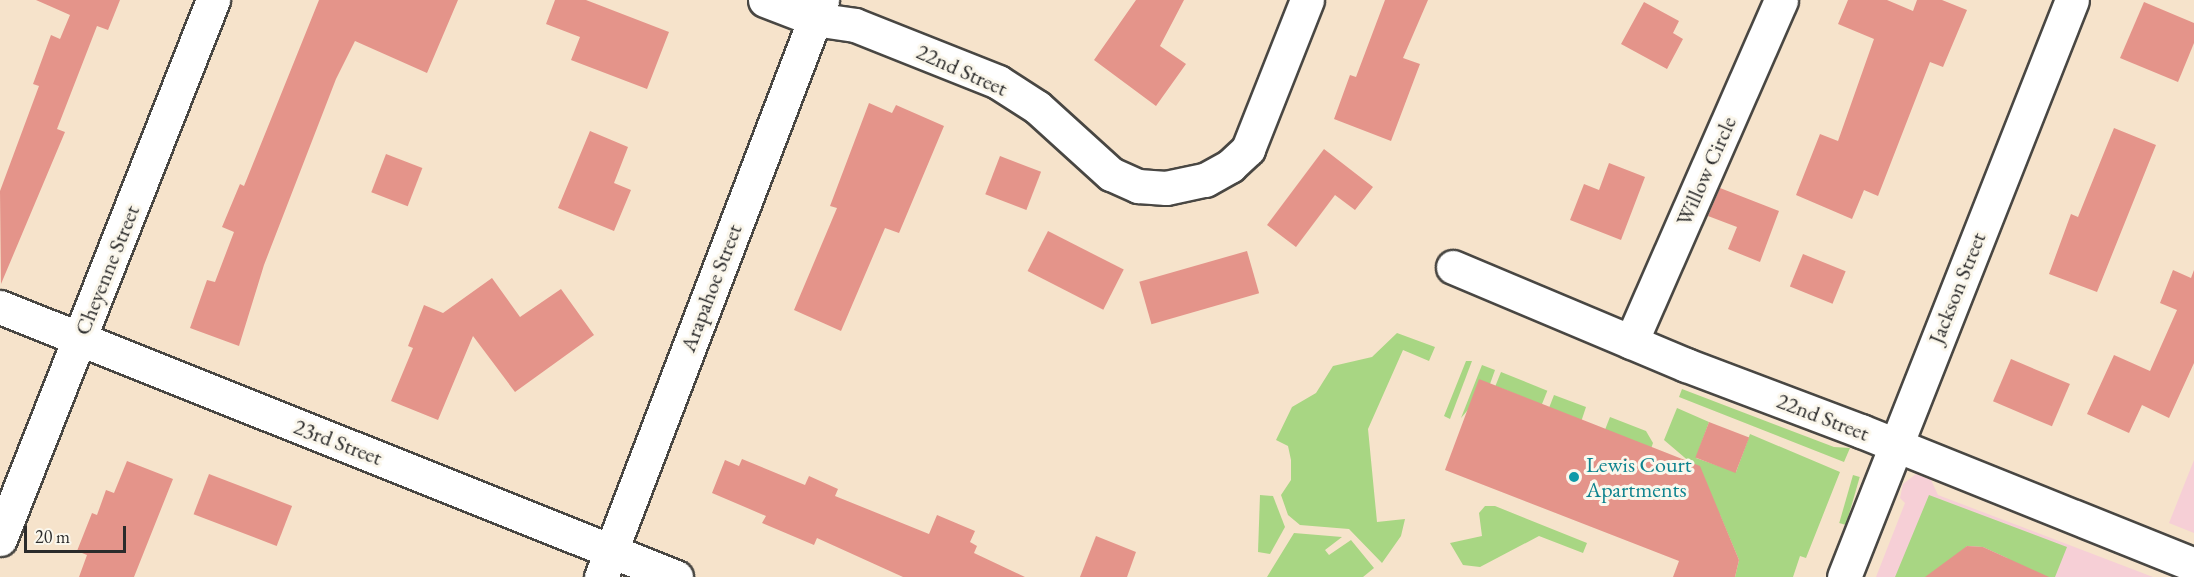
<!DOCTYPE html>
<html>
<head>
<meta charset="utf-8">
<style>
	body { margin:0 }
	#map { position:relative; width:2194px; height:577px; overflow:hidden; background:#f6e3cb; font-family:"EB Garamond",serif }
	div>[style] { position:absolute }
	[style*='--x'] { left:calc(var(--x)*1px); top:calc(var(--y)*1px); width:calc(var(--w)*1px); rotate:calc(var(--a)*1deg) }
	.built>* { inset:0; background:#f6cfd6 }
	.green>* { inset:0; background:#a8d683; transform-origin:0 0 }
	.building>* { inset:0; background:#e4948a; transform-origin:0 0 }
	.roads { filter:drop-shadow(2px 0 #494743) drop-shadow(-2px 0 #494743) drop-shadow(0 2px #494743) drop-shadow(0 -2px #494743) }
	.minor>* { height:33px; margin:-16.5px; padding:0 16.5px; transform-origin:16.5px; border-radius:16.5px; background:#fff }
	.secondary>* { height:33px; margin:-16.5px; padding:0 16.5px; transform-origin:16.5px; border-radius:16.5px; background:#fff }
	.dots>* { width:16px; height:16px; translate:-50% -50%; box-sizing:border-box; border:3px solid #fbf7ec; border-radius:50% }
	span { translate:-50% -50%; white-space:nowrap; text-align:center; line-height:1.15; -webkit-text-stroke:6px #fbf7ec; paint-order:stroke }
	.street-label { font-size:22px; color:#2b2b2b }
	.culture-label { font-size:22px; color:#0d838f }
	.left { translate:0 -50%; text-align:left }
	.scale { position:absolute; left:24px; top:526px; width:102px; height:27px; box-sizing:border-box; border:3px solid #2b2b2b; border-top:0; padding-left:8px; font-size:18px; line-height:21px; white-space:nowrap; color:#2b2b2b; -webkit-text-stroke:4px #fbf7ec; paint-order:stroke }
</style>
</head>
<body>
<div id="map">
	<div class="built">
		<div style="clip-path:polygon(2194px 460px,2194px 533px,2169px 523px)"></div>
		<div style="clip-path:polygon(1916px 474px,1931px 480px,1938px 495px,2153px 577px,1876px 577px,1905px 503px,1900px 498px,1903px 484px)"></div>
	</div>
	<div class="green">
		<div style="clip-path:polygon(1397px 333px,1435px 347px,1429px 361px,1403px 350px,1368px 429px,1377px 522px,1405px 519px,1401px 536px,1382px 563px,1349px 529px,1300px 525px,1288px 515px,1281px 495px,1291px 480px,1291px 460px,1288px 446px,1276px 440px,1292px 407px,1316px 393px,1333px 366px,1372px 357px)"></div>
		<div style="clip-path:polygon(1466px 361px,1472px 361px,1450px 419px,1444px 416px)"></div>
		<div style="clip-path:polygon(1482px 365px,1495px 370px,1490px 384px,1461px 418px)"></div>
		<div style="left:1501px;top:372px;width:50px;height:15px;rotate:22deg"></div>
		<div style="clip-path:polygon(1682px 389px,1834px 447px,1850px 448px,1844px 462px,1679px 397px)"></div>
		<div style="clip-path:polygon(1554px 395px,1586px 407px,1578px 431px,1549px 408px)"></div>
		<div style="clip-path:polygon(1677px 408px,1709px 422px,1696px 458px,1736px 472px,1750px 434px,1840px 472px,1806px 558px,1800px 556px,1793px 577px,1735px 577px,1739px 560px,1720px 515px,1710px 506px,1691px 463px,1664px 440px)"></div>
		<div style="clip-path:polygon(1610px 417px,1646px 431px,1653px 443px,1648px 457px,1601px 440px)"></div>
		<div style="left:1853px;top:475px;width:7px;height:50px;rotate:16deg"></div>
		<div style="clip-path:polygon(1260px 495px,1273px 496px,1285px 527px,1270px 554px,1258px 552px)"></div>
		<div style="clip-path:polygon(1929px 495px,2067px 547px,2055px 577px,2020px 577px,2007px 558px,1983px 547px,1967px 546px,1940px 577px,1895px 577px)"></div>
		<div style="clip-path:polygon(1485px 506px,1495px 506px,1587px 543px,1583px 553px,1539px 536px,1480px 567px,1463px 565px,1450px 543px,1482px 536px,1479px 513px)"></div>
		<div style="clip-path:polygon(1294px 533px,1342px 537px,1325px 550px,1329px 555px,1351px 540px,1374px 568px,1363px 577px,1267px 577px)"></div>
	</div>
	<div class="building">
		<div style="clip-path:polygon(36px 0,120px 0,108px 30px,97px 26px,57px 129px,65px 132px,1px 284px,0 191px,39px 86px,33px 84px,51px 35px,60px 39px,70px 15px)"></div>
		<div style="clip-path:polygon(319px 0,458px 0,427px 73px,355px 41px,336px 79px,264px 265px,239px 346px,190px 328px,207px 280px,215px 282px,234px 232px,222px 227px,240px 184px,244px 186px)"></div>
		<div style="clip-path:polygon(555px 0,586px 0,669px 32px,647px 89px,571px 60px,580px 37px,546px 24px)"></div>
		<div style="clip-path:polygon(1136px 0,1184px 0,1160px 46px,1186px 64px,1156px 106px,1094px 60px)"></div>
		<div style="clip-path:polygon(1385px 0,1428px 0,1403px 58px,1420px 64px,1391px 141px,1334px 119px,1350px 75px,1356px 77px)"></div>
		<div style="clip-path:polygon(1848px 0,1887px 0,1913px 11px,1917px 0,1942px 0,1967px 10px,1943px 67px,1930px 62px,1878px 196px,1864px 190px,1852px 219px,1796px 195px,1820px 134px,1838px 141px,1874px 39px,1838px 24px)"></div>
		<div style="clip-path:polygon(1644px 2px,1679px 21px,1673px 33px,1683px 39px,1667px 69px,1621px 44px)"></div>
		<div style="clip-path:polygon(2144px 2px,2194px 23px,2194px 43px,2178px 82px,2120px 58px)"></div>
		<div style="clip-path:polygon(869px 103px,892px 113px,896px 105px,944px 126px,899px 233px,885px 228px,841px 331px,794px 310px,837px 208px,830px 206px)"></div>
		<div style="clip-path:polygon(2114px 128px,2156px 145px,2097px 292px,2049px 274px,2071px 214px,2078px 217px)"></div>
		<div style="clip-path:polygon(590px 131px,628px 147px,614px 183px,631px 190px,614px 231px,558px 208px)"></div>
		<div style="clip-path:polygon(1324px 149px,1373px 187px,1355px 210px,1335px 195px,1296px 247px,1267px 225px)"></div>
		<div style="left:386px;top:154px;width:39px;height:41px;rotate:21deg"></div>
		<div style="left:1000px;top:156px;width:44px;height:41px;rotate:21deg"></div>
		<div style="clip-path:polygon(1609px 163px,1645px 177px,1621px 240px,1570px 220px,1584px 184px,1599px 190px)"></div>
		<div style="clip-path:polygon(1720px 188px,1779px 211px,1760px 262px,1728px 249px,1737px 227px,1708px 216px)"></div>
		<div style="left:1048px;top:231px;width:85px;height:45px;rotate:27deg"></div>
		<div style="left:1247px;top:251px;width:44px;height:112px;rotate:74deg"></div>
		<div style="left:1803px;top:254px;width:46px;height:35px;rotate:22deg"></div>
		<div style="clip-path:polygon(2173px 270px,2191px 278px,2194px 270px,2194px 363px,2169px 418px,2142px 405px,2129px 433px,2087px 414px,2114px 355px,2150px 371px,2177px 310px,2160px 303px)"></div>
		<div style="clip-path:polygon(492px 278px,520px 317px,561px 289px,594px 335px,515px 392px,473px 336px,438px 420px,391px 401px,413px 348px,408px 346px,424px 305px,443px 313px)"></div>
		<div style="left:2011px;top:359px;width:64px;height:46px;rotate:23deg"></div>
		<div style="clip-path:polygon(1479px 379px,1700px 466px,1739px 560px,1735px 577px,1673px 577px,1679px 561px,1445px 470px)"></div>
		<div style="left:1709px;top:422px;width:43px;height:38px;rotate:21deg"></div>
		<div style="clip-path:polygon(742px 459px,805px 485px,809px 476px,838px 489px,835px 496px,929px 534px,937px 515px,975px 531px,970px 542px,977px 546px,974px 553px,1025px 577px,903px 577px,817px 538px,814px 545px,762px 523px,766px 516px,712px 493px,725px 460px,739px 466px)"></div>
		<div style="clip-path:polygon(127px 461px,173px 479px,134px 577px,79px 577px,87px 555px,77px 551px,92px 513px,97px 515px,106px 490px,114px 493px)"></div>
		<div style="left:209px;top:474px;width:89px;height:43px;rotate:21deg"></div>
		<div style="clip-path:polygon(1096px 536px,1136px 552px,1127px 577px,1080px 577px)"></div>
		<div style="clip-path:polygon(1967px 546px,1983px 547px,2049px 577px,1925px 577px)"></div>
	</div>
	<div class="roads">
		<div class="minor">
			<div style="--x:765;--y:0;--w:53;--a:21.2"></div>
			<div style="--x:814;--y:19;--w:41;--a:8.3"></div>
			<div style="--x:855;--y:25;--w:154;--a:21.7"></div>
			<div style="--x:998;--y:82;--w:46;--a:32.7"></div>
			<div style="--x:1037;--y:107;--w:100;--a:42.2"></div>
			<div style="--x:1111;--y:174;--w:30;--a:24"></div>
			<div style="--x:1138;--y:186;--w:28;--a:4"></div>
			<div style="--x:1166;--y:188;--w:40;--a:-12"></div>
			<div style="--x:1205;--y:180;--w:29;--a:-29"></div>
			<div style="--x:1230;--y:166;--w:25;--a:-43"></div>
			<div style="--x:1248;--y:149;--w:160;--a:-68.4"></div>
			<div style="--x:1453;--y:267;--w:253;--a:22.8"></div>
			<div style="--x:1686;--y:365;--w:187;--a:20.7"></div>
			<div style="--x:1861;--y:431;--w:359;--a:21.9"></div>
			<div style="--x:0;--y:307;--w:728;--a:21.77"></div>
			<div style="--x:1631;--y:342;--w:373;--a:-66.3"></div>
			<div style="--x:0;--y:539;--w:580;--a:-68.44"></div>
			<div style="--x:601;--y:577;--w:618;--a:-69.04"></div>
		</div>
		<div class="secondary">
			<div style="--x:1844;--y:577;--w:620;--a:-68.44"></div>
		</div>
	</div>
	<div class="dots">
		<div style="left:1574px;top:477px;background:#0f9aa8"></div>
	</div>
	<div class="street-label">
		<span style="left:962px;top:70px;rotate:24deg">22nd Street</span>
		<span style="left:1706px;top:171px;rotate:-66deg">Willow Circle</span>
		<span style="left:107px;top:270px;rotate:-68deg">Cheyenne Street</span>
		<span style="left:711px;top:288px;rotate:-69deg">Arapahoe Street</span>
		<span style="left:1957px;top:288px;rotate:-68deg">Jackson Street</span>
		<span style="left:1823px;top:417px;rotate:21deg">22nd Street</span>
		<span style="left:338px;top:442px;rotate:21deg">23rd Street</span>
	</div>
	<div class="culture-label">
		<span class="left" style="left:1586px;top:477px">Lewis Court<br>Apartments</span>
	</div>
	<div class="scale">20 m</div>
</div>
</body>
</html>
